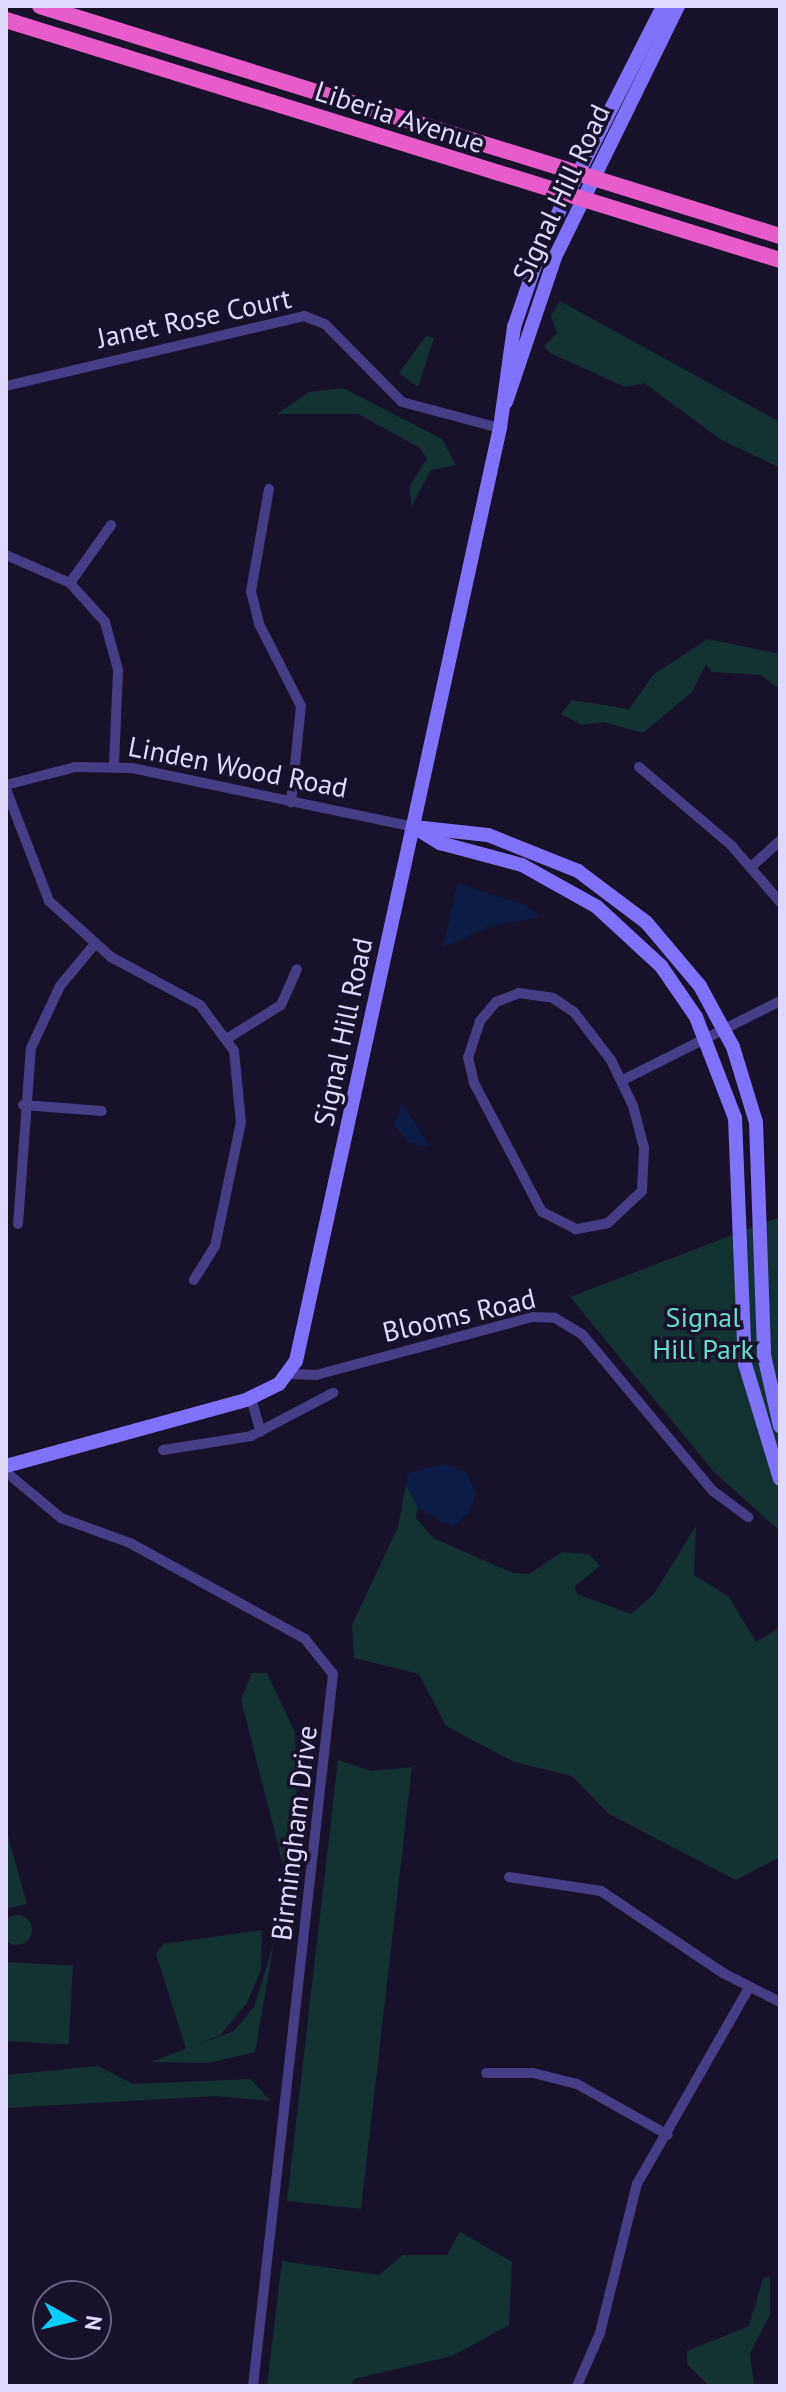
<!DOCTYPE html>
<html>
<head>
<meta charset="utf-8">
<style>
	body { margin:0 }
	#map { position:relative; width:786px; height:2392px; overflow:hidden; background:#171129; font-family:"PT Sans",sans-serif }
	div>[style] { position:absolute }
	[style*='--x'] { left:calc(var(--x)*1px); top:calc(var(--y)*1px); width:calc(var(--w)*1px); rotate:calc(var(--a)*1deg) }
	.green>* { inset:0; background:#143132; transform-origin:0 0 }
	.round { border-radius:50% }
	.water>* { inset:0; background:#0c1c47 }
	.minor>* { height:10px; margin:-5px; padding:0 5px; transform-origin:5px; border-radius:5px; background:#463d87 }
	.secondary>* { height:14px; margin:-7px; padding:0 7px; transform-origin:7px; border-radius:7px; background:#8172fc }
	.trunk>* { height:16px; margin:-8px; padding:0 8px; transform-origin:8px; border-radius:8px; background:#e65cca }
	span { translate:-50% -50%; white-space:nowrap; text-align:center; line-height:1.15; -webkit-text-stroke:7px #171129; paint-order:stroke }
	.street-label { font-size:28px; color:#e0d9fe }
	.park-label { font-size:28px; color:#65deca }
	.frame { position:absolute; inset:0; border:8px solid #e0d9fe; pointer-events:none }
	.north { position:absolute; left:32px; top:2280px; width:80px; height:80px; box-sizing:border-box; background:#171129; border:2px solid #67617e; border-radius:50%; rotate:98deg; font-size:22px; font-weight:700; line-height:32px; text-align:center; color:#e0d9fe }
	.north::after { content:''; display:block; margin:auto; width:28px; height:36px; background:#09cefa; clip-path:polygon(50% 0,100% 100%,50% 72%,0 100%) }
</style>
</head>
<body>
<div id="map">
	<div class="green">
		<div style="clip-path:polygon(560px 301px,780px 422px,780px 468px,720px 439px,644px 383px,625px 387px,550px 353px,544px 346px,557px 333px,551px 316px)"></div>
		<div style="clip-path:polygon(426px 336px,434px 338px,418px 387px,399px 373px)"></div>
		<div style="clip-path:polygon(343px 388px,442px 439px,456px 465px,431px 470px,412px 506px,409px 487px,427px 459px,420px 448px,358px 414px,277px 414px,309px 392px)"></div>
		<div style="clip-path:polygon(708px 639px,780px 654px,780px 689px,761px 675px,712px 672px,706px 664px,692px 692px,643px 733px,603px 722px,582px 725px,561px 714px,572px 700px,629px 709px,654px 674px)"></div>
		<div style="clip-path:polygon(780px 1217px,780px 1531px,714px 1472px,570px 1297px)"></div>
		<div style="clip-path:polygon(406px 1485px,418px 1503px,416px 1518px,433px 1538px,513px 1573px,529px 1574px,562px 1552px,589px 1554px,600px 1566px,575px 1586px,577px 1594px,631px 1614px,654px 1594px,696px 1526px,694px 1575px,729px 1597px,756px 1642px,780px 1627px,780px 1857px,736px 1880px,609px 1814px,572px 1776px,514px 1762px,446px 1726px,419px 1674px,354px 1658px,352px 1625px,398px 1527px)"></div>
		<div style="clip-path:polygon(252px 1673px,267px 1673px,295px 1732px,297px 1823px,283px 1865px,241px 1699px)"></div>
		<div style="clip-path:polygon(338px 1760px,371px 1771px,412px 1767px,361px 2209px,287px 2201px)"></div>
		<div style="clip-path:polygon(6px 1829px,27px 1904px,6px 1909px)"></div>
		<div class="round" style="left:2px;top:1915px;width:30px;height:30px"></div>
		<div style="clip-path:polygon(262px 1930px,261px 1970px,247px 2003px,220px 2035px,186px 2049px,156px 1954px,163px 1944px)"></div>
		<div style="clip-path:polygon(274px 1943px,255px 2052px,209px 2063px,150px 2062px,234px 2031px,254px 2007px)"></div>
		<div style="left:6px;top:1962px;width:67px;height:79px;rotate:3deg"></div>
		<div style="clip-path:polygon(98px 2066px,133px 2084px,251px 2079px,270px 2101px,217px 2096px,6px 2108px,6px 2075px)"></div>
		<div style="clip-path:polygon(460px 2232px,512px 2262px,509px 2325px,452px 2356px,354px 2379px,351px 2386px,267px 2386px,282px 2261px,379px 2275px,403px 2255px,447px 2255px)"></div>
		<div style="clip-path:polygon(770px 2277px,770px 2315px,750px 2353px,754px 2386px,709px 2386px,687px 2364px,687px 2351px,749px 2326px,763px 2278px)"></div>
	</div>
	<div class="water">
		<div style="clip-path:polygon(457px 884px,525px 905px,540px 917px,487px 927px,443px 948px)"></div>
		<div style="clip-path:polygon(402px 1103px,429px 1145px,428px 1148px,408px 1142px,394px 1125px)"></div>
		<div style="clip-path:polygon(445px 1464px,467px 1473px,476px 1493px,470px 1512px,452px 1527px,418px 1508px,406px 1485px,408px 1473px)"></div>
	</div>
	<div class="minor">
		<div style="--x:6;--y:386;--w:306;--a:-13.2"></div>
		<div style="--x:304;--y:316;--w:22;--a:21"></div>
		<div style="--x:325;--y:324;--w:110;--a:45.4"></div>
		<div style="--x:402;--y:402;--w:101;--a:14.9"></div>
		<div style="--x:269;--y:489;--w:104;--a:100"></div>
		<div style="--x:251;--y:591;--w:34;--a:76"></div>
		<div style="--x:259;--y:624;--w:92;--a:62.9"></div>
		<div style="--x:301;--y:706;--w:97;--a:95.9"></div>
		<div style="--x:6;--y:555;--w:70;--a:23.6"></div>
		<div style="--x:70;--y:583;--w:52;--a:48.1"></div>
		<div style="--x:105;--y:622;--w:50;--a:74.8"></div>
		<div style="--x:118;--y:670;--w:96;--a:92.4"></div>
		<div style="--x:70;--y:583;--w:71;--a:-54.7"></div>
		<div style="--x:639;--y:767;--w:121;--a:40.3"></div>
		<div style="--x:731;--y:845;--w:75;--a:49.3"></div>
		<div style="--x:6;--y:785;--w:71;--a:-14.6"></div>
		<div style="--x:75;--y:767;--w:57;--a:1"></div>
		<div style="--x:132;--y:768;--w:288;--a:11.8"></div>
		<div style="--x:6;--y:789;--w:120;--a:69"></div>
		<div style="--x:49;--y:901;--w:84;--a:42.1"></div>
		<div style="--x:111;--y:957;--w:101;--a:28.3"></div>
		<div style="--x:200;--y:1005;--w:57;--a:53.5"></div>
		<div style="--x:234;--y:1051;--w:71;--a:84.4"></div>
		<div style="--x:241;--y:1122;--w:127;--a:101.8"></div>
		<div style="--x:215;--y:1246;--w:40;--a:122"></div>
		<div style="--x:752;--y:866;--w:38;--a:-42"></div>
		<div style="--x:519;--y:993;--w:34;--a:8"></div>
		<div style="--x:553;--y:998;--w:25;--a:34"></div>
		<div style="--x:574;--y:1012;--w:61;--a:52.4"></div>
		<div style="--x:611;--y:1060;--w:51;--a:64.4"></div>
		<div style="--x:633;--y:1106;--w:43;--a:75.3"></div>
		<div style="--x:644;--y:1148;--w:43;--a:92.7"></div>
		<div style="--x:642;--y:1191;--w:47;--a:136.7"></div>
		<div style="--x:608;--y:1223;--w:33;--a:169"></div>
		<div style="--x:576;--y:1229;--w:38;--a:-153"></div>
		<div style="--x:542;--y:1212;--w:146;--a:-117.8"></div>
		<div style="--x:474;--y:1083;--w:26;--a:-103"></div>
		<div style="--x:468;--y:1058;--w:39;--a:-72"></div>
		<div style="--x:480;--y:1021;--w:25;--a:-50"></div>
		<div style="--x:496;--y:1002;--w:25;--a:-21"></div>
		<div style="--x:228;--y:1038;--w:62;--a:-31.9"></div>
		<div style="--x:281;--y:1005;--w:39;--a:-66"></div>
		<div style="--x:623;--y:1080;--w:176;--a:-26.7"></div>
		<div style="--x:23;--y:1105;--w:79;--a:4.3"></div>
		<div style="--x:18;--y:1224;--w:176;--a:-85.8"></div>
		<div style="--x:31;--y:1048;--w:68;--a:-64.9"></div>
		<div style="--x:60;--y:986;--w:53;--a:-50.3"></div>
		<div style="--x:288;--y:1374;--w:28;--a:2"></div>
		<div style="--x:316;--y:1375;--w:224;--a:-15"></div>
		<div style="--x:532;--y:1317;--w:23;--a:2"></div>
		<div style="--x:555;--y:1318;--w:31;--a:31"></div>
		<div style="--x:582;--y:1334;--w:204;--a:50.2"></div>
		<div style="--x:713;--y:1491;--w:44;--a:36.6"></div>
		<div style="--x:251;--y:1398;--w:35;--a:74"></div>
		<div style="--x:163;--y:1450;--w:89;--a:-9"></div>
		<div style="--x:251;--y:1436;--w:93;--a:-27.7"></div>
		<div style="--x:6;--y:1472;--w:72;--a:39.9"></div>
		<div style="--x:61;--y:1518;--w:73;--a:19.9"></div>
		<div style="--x:130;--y:1543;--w:200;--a:28.7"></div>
		<div style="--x:305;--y:1639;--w:45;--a:51.3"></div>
		<div style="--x:333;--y:1674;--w:716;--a:96.41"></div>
		<div style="--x:509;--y:1877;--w:93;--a:8.7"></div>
		<div style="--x:601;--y:1891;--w:147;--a:33.9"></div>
		<div style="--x:723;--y:1973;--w:64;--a:27"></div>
		<div style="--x:486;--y:2073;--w:47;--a:0"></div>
		<div style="--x:533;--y:2073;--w:45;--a:14"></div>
		<div style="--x:577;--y:2084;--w:104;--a:29.3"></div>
		<div style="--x:577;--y:2386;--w:58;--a:-66.5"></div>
		<div style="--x:600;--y:2333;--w:154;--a:-76.1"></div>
		<div style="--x:637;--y:2184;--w:226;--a:-60.3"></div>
	</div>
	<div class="secondary">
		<div style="--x:506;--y:402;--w:153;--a:-71.3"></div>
		<div style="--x:555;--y:257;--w:280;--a:-63.9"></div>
		<div style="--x:414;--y:827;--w:31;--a:32"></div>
		<div style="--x:440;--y:843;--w:85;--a:15"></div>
		<div style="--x:522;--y:865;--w:86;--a:29.2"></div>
		<div style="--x:597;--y:907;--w:87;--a:42.7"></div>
		<div style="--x:661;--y:966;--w:62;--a:55.5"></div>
		<div style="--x:696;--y:1017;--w:108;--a:68.9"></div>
		<div style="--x:735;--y:1118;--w:246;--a:87.7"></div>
		<div style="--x:745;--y:1364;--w:120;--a:73.1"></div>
		<div style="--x:414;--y:827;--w:74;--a:6.2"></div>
		<div style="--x:488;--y:835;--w:97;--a:21.8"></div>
		<div style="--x:578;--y:871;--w:85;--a:36.9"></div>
		<div style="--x:646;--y:922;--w:84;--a:49.8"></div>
		<div style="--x:700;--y:986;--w:69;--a:61.6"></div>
		<div style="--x:733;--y:1047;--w:78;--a:73"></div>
		<div style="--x:756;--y:1122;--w:233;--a:88"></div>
		<div style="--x:764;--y:1355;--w:73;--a:77.3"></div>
		<div style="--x:6;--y:1466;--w:249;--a:-15.4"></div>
		<div style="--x:246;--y:1400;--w:37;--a:-26"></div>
		<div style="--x:279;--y:1384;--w:29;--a:-54"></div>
		<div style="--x:296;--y:1361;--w:955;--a:-77.67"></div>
		<div style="--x:500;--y:428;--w:102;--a:-82.1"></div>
		<div style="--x:514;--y:327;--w:87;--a:-71.1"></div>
		<div style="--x:542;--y:245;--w:268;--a:-63.1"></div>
	</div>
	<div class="trunk">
		<div style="--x:40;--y:6;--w:775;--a:17.27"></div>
		<div style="--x:6;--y:20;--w:810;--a:17.23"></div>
	</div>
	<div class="street-label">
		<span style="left:400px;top:117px;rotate:18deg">Liberia Avenue</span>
		<span style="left:561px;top:193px;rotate:-65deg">Signal Hill Road</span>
		<span style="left:194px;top:318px;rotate:-12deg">Janet Rose Court</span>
		<span style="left:238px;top:767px;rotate:11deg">Linden Wood Road</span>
		<span style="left:343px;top:1032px;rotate:-78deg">Signal Hill Road</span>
		<span style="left:459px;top:1315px;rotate:-13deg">Blooms Road</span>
		<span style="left:294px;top:1833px;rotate:-83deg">Birmingham Drive</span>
	</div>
	<div class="park-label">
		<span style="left:703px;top:1333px">Signal<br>Hill Park</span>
	</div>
	<div class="frame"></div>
	<div class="north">N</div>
</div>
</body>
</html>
